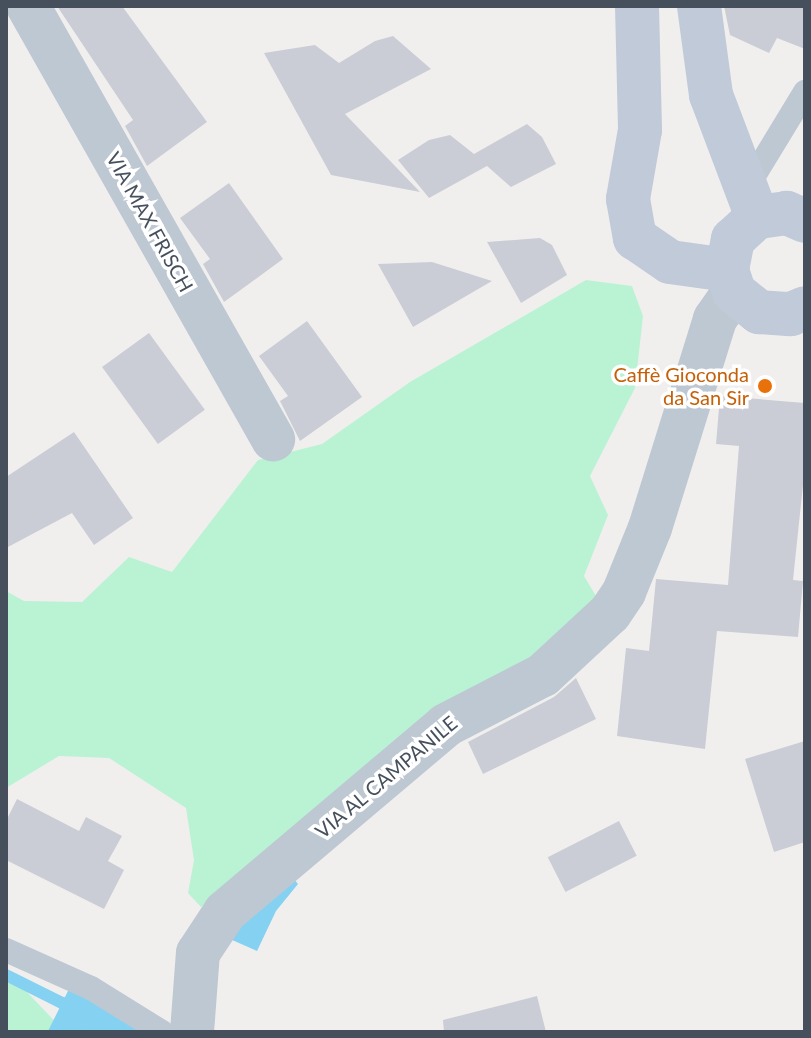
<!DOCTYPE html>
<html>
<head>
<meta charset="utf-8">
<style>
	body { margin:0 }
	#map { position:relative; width:811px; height:1038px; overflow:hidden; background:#f1efee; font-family:Lato,sans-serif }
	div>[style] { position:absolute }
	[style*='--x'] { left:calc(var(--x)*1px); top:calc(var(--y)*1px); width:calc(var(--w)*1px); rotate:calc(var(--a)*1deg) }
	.green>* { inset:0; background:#baf2d4 }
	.water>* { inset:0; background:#85d1f1 }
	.stream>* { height:12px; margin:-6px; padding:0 6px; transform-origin:6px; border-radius:6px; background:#85d1f1 }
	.building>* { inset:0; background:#cacdd5; transform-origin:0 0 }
	.lane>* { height:24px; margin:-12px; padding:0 12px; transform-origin:12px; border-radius:12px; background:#bec8d2 }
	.street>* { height:44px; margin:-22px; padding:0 22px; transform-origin:22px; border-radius:22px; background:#bec8d2 }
	.secondary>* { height:44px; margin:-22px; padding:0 22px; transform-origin:22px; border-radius:22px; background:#c0cad9 }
	.dots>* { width:22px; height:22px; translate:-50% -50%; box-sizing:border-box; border:4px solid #fff; border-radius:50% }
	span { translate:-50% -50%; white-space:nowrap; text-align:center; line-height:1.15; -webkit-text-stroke:7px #fff; paint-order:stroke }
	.street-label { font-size:20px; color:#46505d }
	.food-label { font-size:20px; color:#c56008 }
	.right { translate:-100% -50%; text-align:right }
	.frame { position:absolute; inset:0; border:8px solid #46505d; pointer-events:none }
</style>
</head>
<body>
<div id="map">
	<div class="green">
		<div style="clip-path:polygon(586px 280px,632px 286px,643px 316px,635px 388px,590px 476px,608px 515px,584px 576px,596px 596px,592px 607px,394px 769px,201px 907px,188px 893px,194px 860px,186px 808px,109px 758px,59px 756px,6px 788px,6px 591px,24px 601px,82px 602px,129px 557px,172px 572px,258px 460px,322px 444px,410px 382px)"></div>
		<div style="clip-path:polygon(6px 970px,65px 1032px,6px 1032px)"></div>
	</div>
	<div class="water">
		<div style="clip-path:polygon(288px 872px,298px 884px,276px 911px,257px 951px,223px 936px)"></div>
		<div style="clip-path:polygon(70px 987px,141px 1032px,48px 1031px)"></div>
	</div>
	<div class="stream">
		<div style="--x:6;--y:975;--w:63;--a:26.6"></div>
		<div style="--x:62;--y:1003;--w:46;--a:38.9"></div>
	</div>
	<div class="building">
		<div style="clip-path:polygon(57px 6px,122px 6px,207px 122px,147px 166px,125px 126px,133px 120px)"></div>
		<div style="clip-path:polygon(724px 6px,805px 6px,805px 49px,777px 38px,769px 53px,730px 35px)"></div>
		<div style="clip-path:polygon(393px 36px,431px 69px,345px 114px,420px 192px,331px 175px,264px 53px,315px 45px,339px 63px,375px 41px)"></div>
		<div style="clip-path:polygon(527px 124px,542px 137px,556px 164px,511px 187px,487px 166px,429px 198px,398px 160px,429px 140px,450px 135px,474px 154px)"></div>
		<div style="clip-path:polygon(229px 183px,283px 259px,224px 302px,203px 264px,210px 259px,180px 218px)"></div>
		<div style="clip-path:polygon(540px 238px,552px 245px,567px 275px,521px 303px,487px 242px)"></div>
		<div style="clip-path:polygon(432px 262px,492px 281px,413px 327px,378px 264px)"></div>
		<div style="clip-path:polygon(307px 321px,362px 397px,300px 441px,280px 401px,288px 396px,259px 356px)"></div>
		<div style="left:149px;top:333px;width:95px;height:58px;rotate:54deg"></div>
		<div style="clip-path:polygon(720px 396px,805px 403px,805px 466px,793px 580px,803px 581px,798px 637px,717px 631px,705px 749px,617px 736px,626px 648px,649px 651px,656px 579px,728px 585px,739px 446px,716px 444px)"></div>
		<div style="clip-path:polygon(74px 432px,133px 518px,94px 545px,72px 513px,6px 548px,6px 477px)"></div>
		<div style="clip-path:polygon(576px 678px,596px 719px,483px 774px,468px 742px,554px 697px)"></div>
		<div style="clip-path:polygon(805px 741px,805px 842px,774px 852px,745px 759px)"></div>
		<div style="clip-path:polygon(17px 799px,79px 831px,86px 817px,122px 836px,108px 861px,124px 870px,104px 909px,6px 860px,6px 821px)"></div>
		<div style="left:619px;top:821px;width:39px;height:80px;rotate:63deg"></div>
		<div style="clip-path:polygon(537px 996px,546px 1032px,444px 1032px,443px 1020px)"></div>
	</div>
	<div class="lane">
		<div style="--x:746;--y:189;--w:114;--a:-58.7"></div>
		<div style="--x:6;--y:950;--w:93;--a:24.1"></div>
		<div style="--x:91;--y:988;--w:84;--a:31.8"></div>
	</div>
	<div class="street">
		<div style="--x:28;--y:6;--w:498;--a:60.5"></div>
		<div style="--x:192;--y:1032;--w:79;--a:-85.7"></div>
		<div style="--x:198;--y:953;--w:49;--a:-56.6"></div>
		<div style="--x:225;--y:912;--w:289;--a:-40.2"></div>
		<div style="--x:446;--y:725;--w:109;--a:-27.3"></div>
		<div style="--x:543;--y:675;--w:91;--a:-42.8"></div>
		<div style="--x:610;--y:613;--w:25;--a:-56"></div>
		<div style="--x:624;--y:592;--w:69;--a:-67.9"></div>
		<div style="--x:650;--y:528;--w:219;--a:-72.7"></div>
		<div style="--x:715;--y:319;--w:33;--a:-55"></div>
	</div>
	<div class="secondary">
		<div style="--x:637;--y:6;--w:124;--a:88.6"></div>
		<div style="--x:640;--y:130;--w:70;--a:99.9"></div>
		<div style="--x:628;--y:199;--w:40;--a:80"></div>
		<div style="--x:635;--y:238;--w:42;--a:34.4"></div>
		<div style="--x:670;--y:262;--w:58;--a:8"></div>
		<div style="--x:699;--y:6;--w:90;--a:82.3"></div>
		<div style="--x:711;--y:95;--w:130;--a:69.3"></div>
		<div style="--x:805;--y:221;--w:20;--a:-156"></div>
		<div style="--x:787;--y:213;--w:30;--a:172"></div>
		<div style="--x:757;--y:217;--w:33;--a:137"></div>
		<div style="--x:733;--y:239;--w:32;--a:101"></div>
		<div style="--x:727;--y:270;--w:23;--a:72"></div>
		<div style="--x:734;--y:292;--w:32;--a:39"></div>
		<div style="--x:759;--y:312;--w:32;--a:4"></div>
		<div style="--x:791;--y:314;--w:15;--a:-23"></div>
	</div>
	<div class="dots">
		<div style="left:765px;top:386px;background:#e8710a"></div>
	</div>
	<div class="street-label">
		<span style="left:150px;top:222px;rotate:61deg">VIA MAX FRISCH</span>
		<span style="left:386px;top:777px;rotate:-40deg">VIA AL CAMPANILE</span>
	</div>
	<div class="food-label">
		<span class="right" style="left:749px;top:386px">Caffè Gioconda<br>da San Sir</span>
	</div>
	<div class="frame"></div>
</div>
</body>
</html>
